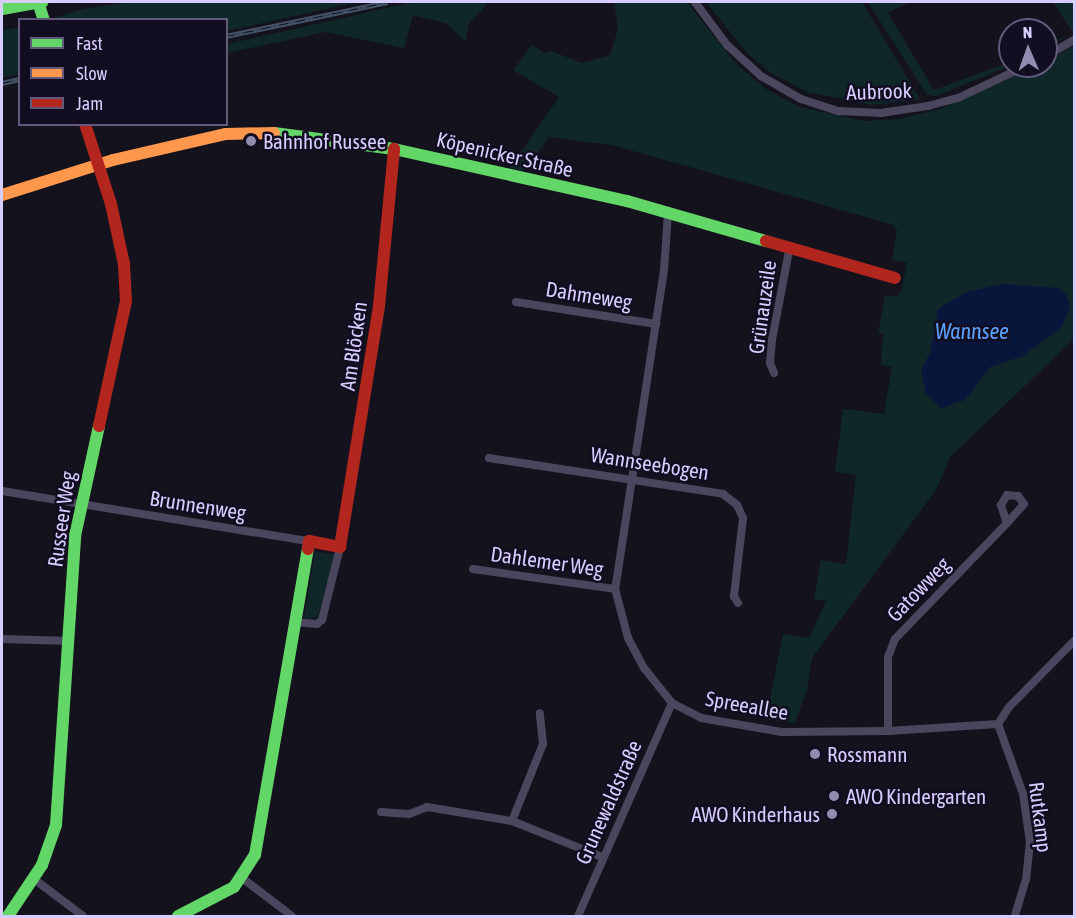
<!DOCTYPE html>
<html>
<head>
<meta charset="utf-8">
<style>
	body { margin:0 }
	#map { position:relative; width:1076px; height:918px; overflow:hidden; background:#14121d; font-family:"Asap Condensed",sans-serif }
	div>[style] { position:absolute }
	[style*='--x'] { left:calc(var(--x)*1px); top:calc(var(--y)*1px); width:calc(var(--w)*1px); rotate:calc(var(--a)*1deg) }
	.green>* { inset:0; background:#10272a }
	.water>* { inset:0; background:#09163c }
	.street>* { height:8px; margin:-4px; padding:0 4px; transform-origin:4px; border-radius:4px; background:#4a465e }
	.fast>* { height:12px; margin:-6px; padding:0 6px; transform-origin:6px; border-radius:6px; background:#63d668 }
	.slow>* { height:12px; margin:-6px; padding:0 6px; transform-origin:6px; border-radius:6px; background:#ff974d }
	.jam>* { height:12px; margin:-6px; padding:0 6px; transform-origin:6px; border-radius:6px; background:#b3261e }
	.rail>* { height:5px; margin-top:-2.5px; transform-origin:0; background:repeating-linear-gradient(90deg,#120d21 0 9px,#425368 0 18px); box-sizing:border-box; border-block:2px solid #425368 }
	.fast-bridge>* { height:12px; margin:-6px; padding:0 6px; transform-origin:6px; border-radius:6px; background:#63d668 }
	.dots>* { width:16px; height:16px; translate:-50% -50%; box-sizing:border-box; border:3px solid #120d21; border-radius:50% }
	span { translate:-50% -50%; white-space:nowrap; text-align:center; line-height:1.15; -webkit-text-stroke:5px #120d21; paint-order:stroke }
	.street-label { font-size:21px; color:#d8cdff }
	.poi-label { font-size:21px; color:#d8cdff }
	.left { translate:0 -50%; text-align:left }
	.right { translate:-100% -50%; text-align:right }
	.water-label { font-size:22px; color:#5ba2ff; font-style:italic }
	.frame { position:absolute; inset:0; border:3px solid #d8cdff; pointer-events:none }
	.legend { position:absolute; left:18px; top:18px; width:210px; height:108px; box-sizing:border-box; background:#120d21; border:2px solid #615a7a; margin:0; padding:8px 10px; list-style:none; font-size:18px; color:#d8cdff }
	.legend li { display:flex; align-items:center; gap:12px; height:30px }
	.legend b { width:30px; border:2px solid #615a7a }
	.north { position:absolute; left:998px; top:18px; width:60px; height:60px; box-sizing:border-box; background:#120d21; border:2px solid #615a7a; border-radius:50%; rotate:358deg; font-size:16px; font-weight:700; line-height:24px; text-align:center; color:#d8cdff }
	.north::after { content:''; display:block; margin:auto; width:21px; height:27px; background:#938cb0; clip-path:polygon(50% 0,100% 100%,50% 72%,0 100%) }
</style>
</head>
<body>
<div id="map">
	<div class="green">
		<div style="clip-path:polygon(129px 2px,358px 2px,227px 31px,226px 20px,51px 19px,82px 9px)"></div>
		<div style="clip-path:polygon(413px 2px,489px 2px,468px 25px,466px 42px,446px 23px,413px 15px,404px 48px,325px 32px,227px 53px,227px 44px)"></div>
		<div style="clip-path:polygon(614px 2px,687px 2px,736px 64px,766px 89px,800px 107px,864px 121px,899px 119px,940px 109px,1038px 66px,1046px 66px,1046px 61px,1074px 45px,1074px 339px,950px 457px,936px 490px,812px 658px,807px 689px,795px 723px,766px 719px,783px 634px,809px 638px,826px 601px,814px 599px,821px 560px,846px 564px,856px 475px,835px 472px,843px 409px,884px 414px,892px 367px,881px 365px,883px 334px,878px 333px,885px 295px,896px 296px,901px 292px,907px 263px,892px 260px,897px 230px,894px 225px,612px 145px,549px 137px,524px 171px,510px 168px,559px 97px,513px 70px,532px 45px,544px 53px,551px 51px,582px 63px,610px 55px,618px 29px)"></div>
		<div style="clip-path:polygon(706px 2px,862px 2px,920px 99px,872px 105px,807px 92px,771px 73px,746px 52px)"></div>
		<div style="clip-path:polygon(868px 2px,910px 2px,888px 13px,934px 90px,1010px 62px,1010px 66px,936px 96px,927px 95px)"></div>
		<div style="clip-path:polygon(1053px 2px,1074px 2px,1074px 32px,1046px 49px,1046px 45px,1073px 33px)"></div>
		<div style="clip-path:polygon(19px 27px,19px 74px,2px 78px,2px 31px)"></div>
		<div style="clip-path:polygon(315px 551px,335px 555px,318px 616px,307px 620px,304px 617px)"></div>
	</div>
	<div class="water">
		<div style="clip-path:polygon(1002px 284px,1059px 288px,1067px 296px,1070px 307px,1062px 327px,1023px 356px,990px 367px,965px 400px,941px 408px,926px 393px,921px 371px,931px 350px,938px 309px,967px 292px)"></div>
	</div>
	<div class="street">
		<div style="--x:695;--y:2;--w:54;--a:53.3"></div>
		<div style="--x:727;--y:45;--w:46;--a:42.4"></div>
		<div style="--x:761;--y:76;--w:46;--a:29.9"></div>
		<div style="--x:801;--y:99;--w:40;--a:18"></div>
		<div style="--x:839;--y:111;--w:42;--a:2.7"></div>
		<div style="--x:881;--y:113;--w:48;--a:-8.5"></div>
		<div style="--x:928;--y:106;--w:31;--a:-15"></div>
		<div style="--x:958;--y:98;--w:75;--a:-25.2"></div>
		<div style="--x:1046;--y:56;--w:32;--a:-30"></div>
		<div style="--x:668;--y:213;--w:57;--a:94"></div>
		<div style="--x:664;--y:270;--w:323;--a:98.7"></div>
		<div style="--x:615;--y:589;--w:51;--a:75.1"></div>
		<div style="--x:628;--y:638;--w:34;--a:62"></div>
		<div style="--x:644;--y:668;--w:45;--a:51.3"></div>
		<div style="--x:672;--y:703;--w:33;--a:27"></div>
		<div style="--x:701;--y:718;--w:82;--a:9.8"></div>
		<div style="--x:782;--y:732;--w:106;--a:-0.5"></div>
		<div style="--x:888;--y:731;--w:110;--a:-3.6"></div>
		<div style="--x:516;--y:302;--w:142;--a:8.9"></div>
		<div style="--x:774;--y:373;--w:11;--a:-112"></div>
		<div style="--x:770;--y:363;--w:23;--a:-85"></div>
		<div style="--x:772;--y:340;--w:96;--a:-79.2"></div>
		<div style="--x:489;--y:458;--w:237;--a:8.7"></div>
		<div style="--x:723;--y:494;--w:18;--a:38"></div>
		<div style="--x:737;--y:505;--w:14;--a:65"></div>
		<div style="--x:743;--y:518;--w:79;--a:96.6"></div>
		<div style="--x:734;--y:596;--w:8;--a:60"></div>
		<div style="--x:2;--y:491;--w:311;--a:9.3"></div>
		<div style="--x:473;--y:569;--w:143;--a:8"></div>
		<div style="--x:295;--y:622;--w:22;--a:5"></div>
		<div style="--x:317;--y:624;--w:6;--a:-39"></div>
		<div style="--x:322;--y:620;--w:75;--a:-76.1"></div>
		<div style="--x:2;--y:639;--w:68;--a:1.7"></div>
		<div style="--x:998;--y:724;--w:74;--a:70.3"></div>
		<div style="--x:1023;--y:794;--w:49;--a:81.7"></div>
		<div style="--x:1030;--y:842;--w:37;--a:96"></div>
		<div style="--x:1026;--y:879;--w:39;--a:107"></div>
		<div style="--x:998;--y:724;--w:20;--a:-57"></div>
		<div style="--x:1009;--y:707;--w:93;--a:-45.4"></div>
		<div style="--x:888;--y:731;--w:74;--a:-90"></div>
		<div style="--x:888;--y:657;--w:19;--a:-69"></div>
		<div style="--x:895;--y:639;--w:161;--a:-46"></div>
		<div style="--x:1007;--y:523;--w:25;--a:-48"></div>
		<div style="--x:1024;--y:504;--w:10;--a:-127"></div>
		<div style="--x:1018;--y:496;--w:11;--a:-175"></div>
		<div style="--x:1007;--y:495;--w:12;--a:121"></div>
		<div style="--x:1001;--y:505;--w:19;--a:72"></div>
		<div style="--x:381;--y:812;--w:28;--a:4"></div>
		<div style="--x:409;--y:814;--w:19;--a:-21"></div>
		<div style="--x:427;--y:807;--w:86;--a:9.4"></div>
		<div style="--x:512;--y:821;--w:97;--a:21.8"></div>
		<div style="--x:512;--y:821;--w:83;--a:-68.1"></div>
		<div style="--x:543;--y:744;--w:31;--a:-96"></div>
		<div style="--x:242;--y:878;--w:63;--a:37.2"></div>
		<div style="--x:34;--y:879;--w:61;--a:37.1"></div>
		<div style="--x:578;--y:916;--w:233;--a:-66.2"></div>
	</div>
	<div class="fast">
		<div style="--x:2;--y:9;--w:41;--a:-9.9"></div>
		<div style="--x:274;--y:133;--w:121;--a:7.6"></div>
		<div style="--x:394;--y:149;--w:239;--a:12.6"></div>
		<div style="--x:627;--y:201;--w:145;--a:16.1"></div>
		<div style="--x:8;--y:916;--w:61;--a:-56.3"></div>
		<div style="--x:42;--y:865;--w:42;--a:-70.7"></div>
		<div style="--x:56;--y:825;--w:290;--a:-86.2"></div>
		<div style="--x:75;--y:536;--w:113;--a:-77.7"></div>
		<div style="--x:178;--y:916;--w:63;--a:-27.4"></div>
		<div style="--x:234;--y:887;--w:38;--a:-57"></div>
		<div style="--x:255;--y:855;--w:311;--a:-80.2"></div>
	</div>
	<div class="slow">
		<div style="--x:2;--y:195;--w:116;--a:-17.5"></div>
		<div style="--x:113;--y:160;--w:116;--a:-13"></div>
		<div style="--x:226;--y:134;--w:48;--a:-1.2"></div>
	</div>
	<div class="jam">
		<div style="--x:85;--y:124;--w:84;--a:72"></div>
		<div style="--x:111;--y:204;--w:61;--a:77.8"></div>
		<div style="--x:124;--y:264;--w:37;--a:87"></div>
		<div style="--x:126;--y:301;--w:128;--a:102.2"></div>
		<div style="--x:766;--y:241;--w:134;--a:16"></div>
		<div style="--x:308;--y:549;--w:8;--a:-83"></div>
		<div style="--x:309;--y:541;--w:32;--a:11"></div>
		<div style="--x:340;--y:547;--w:244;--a:-80.8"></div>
		<div style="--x:379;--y:306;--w:158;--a:-84.5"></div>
	</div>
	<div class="rail">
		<div style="--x:226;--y:36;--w:165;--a:-11.9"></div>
		<div style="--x:2;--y:83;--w:18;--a:-13"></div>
	</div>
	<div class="fast-bridge">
		<div style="--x:38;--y:2;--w:19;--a:72"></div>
	</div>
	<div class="dots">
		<div style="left:251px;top:141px;background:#938cb0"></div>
		<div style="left:815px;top:754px;background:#938cb0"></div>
		<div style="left:834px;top:796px;background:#938cb0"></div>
		<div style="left:832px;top:814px;background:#938cb0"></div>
	</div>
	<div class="street-label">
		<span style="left:879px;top:91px;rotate:-2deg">Aubrook</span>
		<span style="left:505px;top:154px;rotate:13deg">Köpenicker Straße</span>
		<span style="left:589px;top:295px;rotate:9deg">Dahmeweg</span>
		<span style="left:762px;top:307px;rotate:-82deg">Grünauzeile</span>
		<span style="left:353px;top:346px;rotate:-82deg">Am Blöcken</span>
		<span style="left:650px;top:463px;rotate:9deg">Wannseebogen</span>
		<span style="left:198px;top:505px;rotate:9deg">Brunnenweg</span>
		<span style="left:61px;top:519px;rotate:-82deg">Russeer Weg</span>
		<span style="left:547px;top:561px;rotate:8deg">Dahlemer Weg</span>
		<span style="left:918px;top:589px;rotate:-46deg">Gatowweg</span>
		<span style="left:747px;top:705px;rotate:10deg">Spreeallee</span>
		<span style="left:608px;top:802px;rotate:-66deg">Grunewaldstraße</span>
		<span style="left:1041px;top:817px;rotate:83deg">Rutkamp</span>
	</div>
	<div class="poi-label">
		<span class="left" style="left:263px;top:141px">Bahnhof Russee</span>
		<span class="left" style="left:827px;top:754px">Rossmann</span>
		<span class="left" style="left:846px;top:796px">AWO Kindergarten</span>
		<span class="right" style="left:820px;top:814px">AWO Kinderhaus</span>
	</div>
	<div class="water-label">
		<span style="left:972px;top:332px">Wannsee</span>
	</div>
	<div class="frame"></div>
	<ul class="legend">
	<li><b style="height:8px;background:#63d668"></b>Fast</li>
	<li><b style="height:8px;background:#ff974d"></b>Slow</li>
	<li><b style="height:8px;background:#b3261e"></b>Jam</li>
	</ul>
	<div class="north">N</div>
</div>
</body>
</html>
